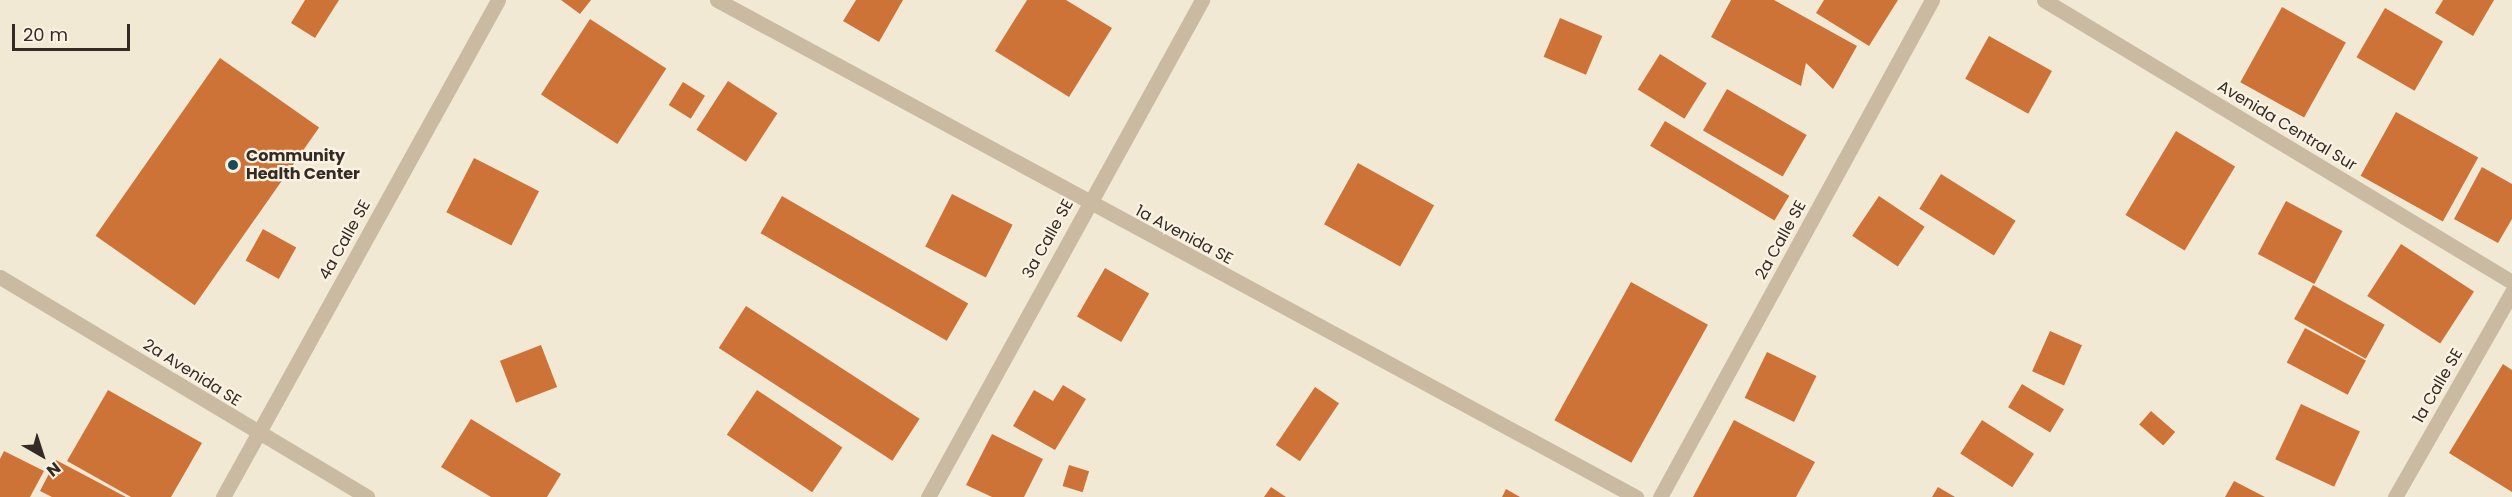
<!DOCTYPE html>
<html>
<head>
<meta charset="utf-8">
<style>
	body { margin:0 }
	#map { position:relative; width:2512px; height:497px; overflow:hidden; background:#f2e9d5; font-family:Poppins,sans-serif }
	div>[style] { position:absolute }
	[style*='--x'] { left:calc(var(--x)*1px); top:calc(var(--y)*1px); width:calc(var(--w)*1px); rotate:calc(var(--a)*1deg) }
	.building>* { inset:0; background:#ce7338; transform-origin:0 0 }
	.street>* { height:15px; margin:-7.5px; padding:0 7.5px; transform-origin:7.5px; border-radius:7.5px; background:#cabaa1 }
	.dots>* { width:16px; height:16px; translate:-50% -50%; box-sizing:border-box; border:3px solid #faf2e2; border-radius:50% }
	span { translate:-50% -50%; white-space:nowrap; text-align:center; line-height:1.15; -webkit-text-stroke:4.5px #faf2e2; paint-order:stroke }
	.street-label { font-size:16px; color:#342c24 }
	.poi-label { font-size:16px; color:#342c24; font-weight:700 }
	.left { translate:0 -50%; text-align:left }
	.north { position:absolute; left:12px; top:425px; width:60px; height:60px; -webkit-text-stroke:4px #faf2e2; paint-order:stroke; rotate:141deg; font-size:16px; font-weight:700; line-height:24px; text-align:center; color:#342c24 }
	.north::after { content:''; display:block; margin:auto; width:21px; height:27px; background:#342c24; clip-path:polygon(50% 0,100% 100%,50% 72%,0 100%) }
	.scale { position:absolute; left:12px; top:24px; width:118px; height:27px; box-sizing:border-box; border:3px solid #342c24; border-top:0; padding-left:8px; font-size:18px; line-height:21px; white-space:nowrap; color:#342c24; -webkit-text-stroke:4px #faf2e2; paint-order:stroke }
</style>
</head>
<body>
<div id="map">
	<div class="building">
		<div style="clip-path:polygon(305px 0,339px 0,315px 38px,291px 23px)"></div>
		<div style="clip-path:polygon(561px 0,591px 0,580px 14px)"></div>
		<div style="clip-path:polygon(856px 0,903px 0,879px 42px,843px 21px)"></div>
		<div style="clip-path:polygon(1027px 0,1066px 0,1112px 28px,1069px 97px,995px 51px)"></div>
		<div style="clip-path:polygon(1731px 0,1774px 0,1857px 46px,1833px 89px,1806px 63px,1801px 86px,1711px 37px)"></div>
		<div style="clip-path:polygon(1824px 0,1898px 0,1869px 46px,1816px 13px)"></div>
		<div style="clip-path:polygon(2443px 0,2494px 0,2473px 36px,2435px 13px)"></div>
		<div style="left:2282px;top:7px;width:73px;height:86px;rotate:29deg"></div>
		<div style="left:2385px;top:8px;width:67px;height:57px;rotate:30deg"></div>
		<div style="left:1560px;top:18px;width:46px;height:42px;rotate:23deg"></div>
		<div style="left:590px;top:19px;width:91px;height:90px;rotate:33deg"></div>
		<div style="left:1989px;top:36px;width:72px;height:49px;rotate:29deg"></div>
		<div style="left:1660px;top:54px;width:55px;height:42px;rotate:32deg"></div>
		<div style="left:220px;top:58px;width:121px;height:217px;rotate:35deg"></div>
		<div style="left:728px;top:81px;width:59px;height:58px;rotate:33deg"></div>
		<div style="left:683px;top:82px;width:26px;height:27px;rotate:32deg"></div>
		<div style="left:1727px;top:89px;width:92px;height:48px;rotate:30deg"></div>
		<div style="left:2396px;top:112px;width:94px;height:73px;rotate:29deg"></div>
		<div style="left:1665px;top:121px;width:145px;height:29px;rotate:31deg"></div>
		<div style="left:2176px;top:131px;width:69px;height:98px;rotate:31deg"></div>
		<div style="left:474px;top:158px;width:73px;height:61px;rotate:27deg"></div>
		<div style="left:1358px;top:163px;width:87px;height:70px;rotate:29deg"></div>
		<div style="clip-path:polygon(2482px 167px,2512px 184px,2512px 219px,2498px 243px,2454px 219px)"></div>
		<div style="left:1941px;top:174px;width:88px;height:41px;rotate:32deg"></div>
		<div style="left:952px;top:194px;width:68px;height:59px;rotate:27deg"></div>
		<div style="left:782px;top:196px;width:215px;height:43px;rotate:30deg"></div>
		<div style="left:1879px;top:196px;width:55px;height:48px;rotate:34deg"></div>
		<div style="left:2286px;top:201px;width:64px;height:60px;rotate:28deg"></div>
		<div style="left:263px;top:229px;width:38px;height:36px;rotate:29deg"></div>
		<div style="left:2401px;top:244px;width:87px;height:62px;rotate:33deg"></div>
		<div style="left:1105px;top:268px;width:51px;height:56px;rotate:30deg"></div>
		<div style="left:1631px;top:282px;width:88px;height:158px;rotate:29deg"></div>
		<div style="left:2313px;top:285px;width:82px;height:39px;rotate:29deg"></div>
		<div style="left:746px;top:306px;width:207px;height:50px;rotate:33deg"></div>
		<div style="left:2305px;top:328px;width:69px;height:39px;rotate:28deg"></div>
		<div style="left:2050px;top:331px;width:35px;height:44px;rotate:24deg"></div>
		<div style="left:541px;top:345px;width:45px;height:44px;rotate:69deg"></div>
		<div style="left:1767px;top:352px;width:55px;height:51px;rotate:26deg"></div>
		<div style="clip-path:polygon(2503px 364px,2512px 370px,2512px 492px,2449px 453px)"></div>
		<div style="left:2022px;top:384px;width:49px;height:27px;rotate:31deg"></div>
		<div style="clip-path:polygon(1063px 385px,1086px 399px,1055px 450px,1013px 426px,1034px 390px,1053px 401px)"></div>
		<div style="left:1315px;top:387px;width:29px;height:70px;rotate:34deg"></div>
		<div style="clip-path:polygon(108px 390px,202px 443px,171px 497px,131px 497px,67px 461px)"></div>
		<div style="left:757px;top:390px;width:103px;height:54px;rotate:34deg"></div>
		<div style="left:2301px;top:404px;width:65px;height:61px;rotate:25deg"></div>
		<div style="left:2151px;top:411px;width:32px;height:18px;rotate:41deg"></div>
		<div style="clip-path:polygon(471px 419px,561px 474px,547px 497px,491px 497px,441px 467px)"></div>
		<div style="clip-path:polygon(1734px 420px,1815px 462px,1796px 497px,1693px 497px)"></div>
		<div style="left:1982px;top:420px;width:62px;height:40px;rotate:33deg"></div>
		<div style="clip-path:polygon(992px 434px,1043px 459px,1024px 497px,992px 497px,966px 485px)"></div>
		<div style="clip-path:polygon(4px 451px,44px 471px,30px 497px,0 497px,0 459px)"></div>
		<div style="clip-path:polygon(56px 460px,126px 497px,52px 497px,40px 491px)"></div>
		<div style="left:1069px;top:465px;width:21px;height:22px;rotate:17deg"></div>
		<div style="clip-path:polygon(2234px 481px,2265px 497px,2225px 497px)"></div>
		<div style="clip-path:polygon(1271px 487px,1286px 497px,1264px 497px)"></div>
		<div style="clip-path:polygon(1938px 487px,1955px 497px,1932px 497px)"></div>
		<div style="clip-path:polygon(1506px 489px,1520px 497px,1502px 497px)"></div>
	</div>
	<div class="street">
		<div style="--x:717;--y:0;--w:1045;--a:28.4"></div>
		<div style="--x:2044;--y:0;--w:546;--a:31.07"></div>
		<div style="--x:0;--y:277;--w:428;--a:30.9"></div>
		<div style="--x:223;--y:497;--w:568;--a:-61.04"></div>
		<div style="--x:928;--y:497;--w:568;--a:-61.13"></div>
		<div style="--x:1660;--y:497;--w:567;--a:-61.31"></div>
		<div style="--x:2395;--y:497;--w:236;--a:-60.3"></div>
	</div>
	<div class="dots">
		<div style="left:233px;top:165px;background:#184a58"></div>
	</div>
	<div class="street-label">
		<span style="left:2287px;top:126px;rotate:31deg">Avenida Central Sur</span>
		<span style="left:1184px;top:235px;rotate:28deg">1a Avenida SE</span>
		<span style="left:1048px;top:239px;rotate:-61deg">3a Calle SE</span>
		<span style="left:345px;top:240px;rotate:-61deg">4a Calle SE</span>
		<span style="left:1781px;top:240px;rotate:-61deg">2a Calle SE</span>
		<span style="left:192px;top:373px;rotate:32deg">2a Avenida SE</span>
		<span style="left:2438px;top:386px;rotate:-60deg">1a Calle SE</span>
	</div>
	<div class="poi-label">
		<span class="left" style="left:246px;top:165px">Community<br>Health Center</span>
	</div>
	<div class="north">N</div>
	<div class="scale">20 m</div>
</div>
</body>
</html>
